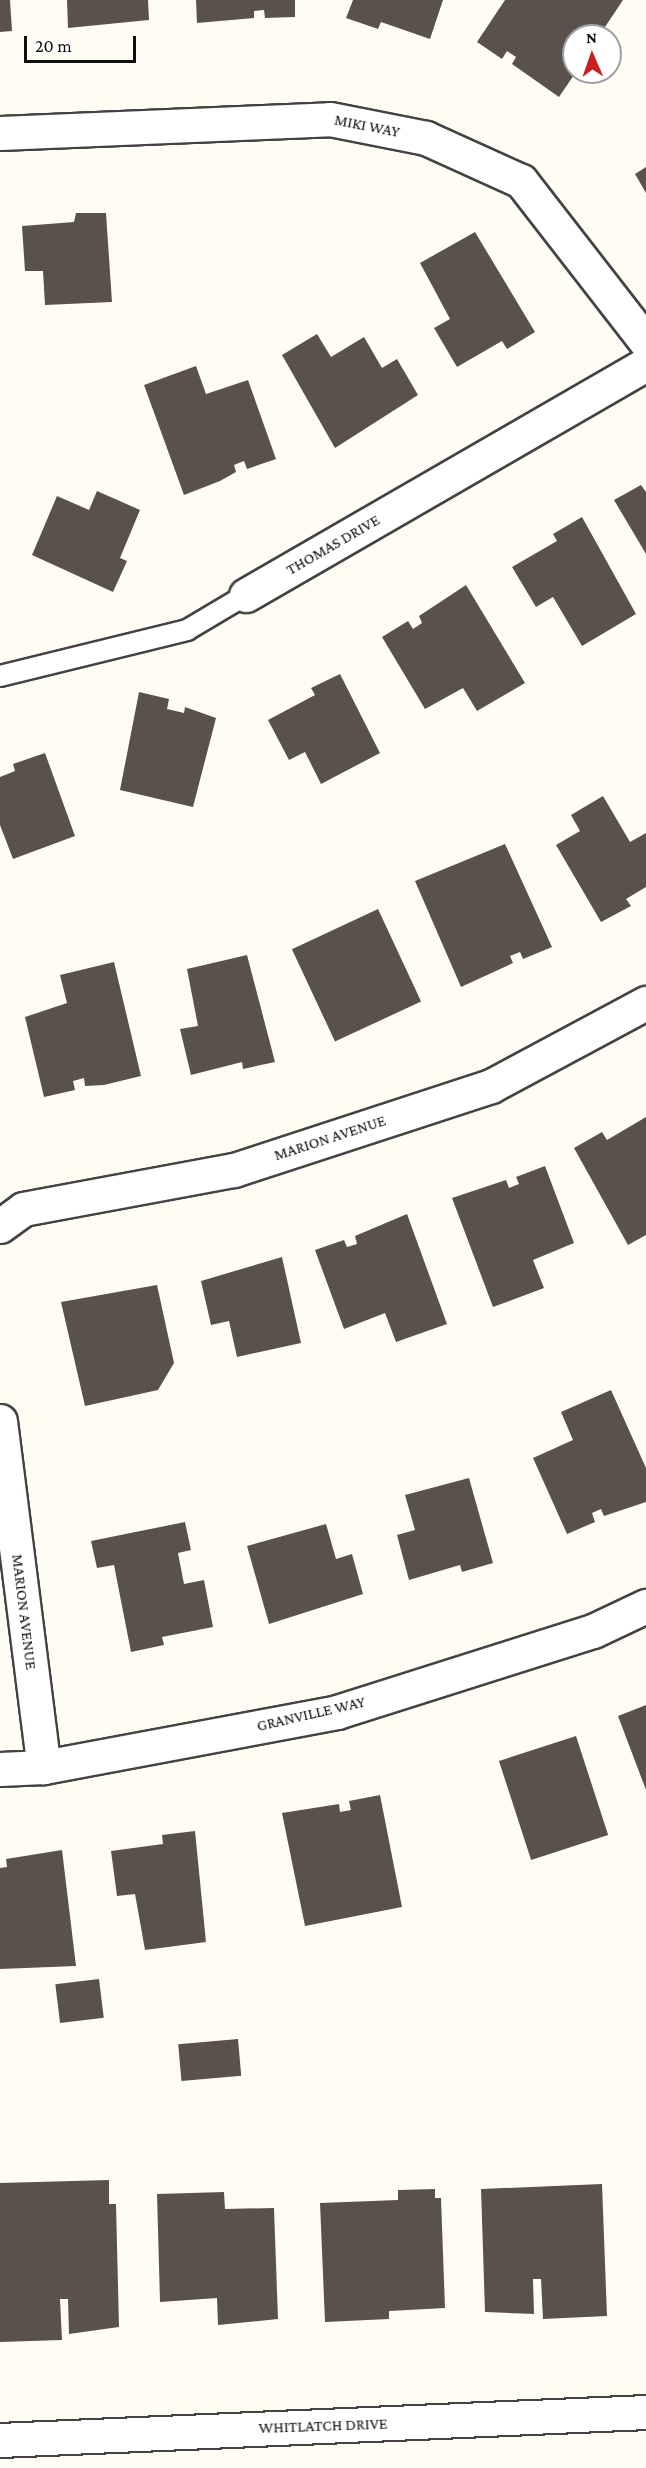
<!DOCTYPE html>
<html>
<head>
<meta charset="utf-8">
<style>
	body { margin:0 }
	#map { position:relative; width:646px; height:2468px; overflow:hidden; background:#fffdf3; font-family:"Crimson Pro",serif }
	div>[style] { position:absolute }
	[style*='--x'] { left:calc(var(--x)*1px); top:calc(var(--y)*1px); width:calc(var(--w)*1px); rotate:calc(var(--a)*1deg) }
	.building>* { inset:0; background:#5a514c; transform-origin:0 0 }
	.roads { filter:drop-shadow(2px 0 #434343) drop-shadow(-2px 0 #434343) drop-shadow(0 2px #434343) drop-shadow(0 -2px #434343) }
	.service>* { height:20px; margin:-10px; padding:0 10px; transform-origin:10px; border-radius:10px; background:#fff }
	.minor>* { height:33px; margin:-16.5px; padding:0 16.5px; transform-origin:16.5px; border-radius:16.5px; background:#fff }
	span { translate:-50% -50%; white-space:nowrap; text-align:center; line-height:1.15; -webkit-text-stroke:6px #fff; paint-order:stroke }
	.street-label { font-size:16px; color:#101010 }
	.north { position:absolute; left:562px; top:24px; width:60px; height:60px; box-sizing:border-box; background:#fff; border:2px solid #9f9f9f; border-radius:50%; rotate:358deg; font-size:16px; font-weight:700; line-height:24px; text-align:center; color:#101010 }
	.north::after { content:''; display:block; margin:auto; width:21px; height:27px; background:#c92024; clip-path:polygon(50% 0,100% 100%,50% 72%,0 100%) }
	.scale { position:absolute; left:24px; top:36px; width:112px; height:27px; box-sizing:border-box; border:3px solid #101010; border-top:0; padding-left:8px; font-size:18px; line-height:21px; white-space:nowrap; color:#101010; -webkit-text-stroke:4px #fff; paint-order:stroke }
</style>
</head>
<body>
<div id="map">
	<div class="building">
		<div style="clip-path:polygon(0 0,10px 0,12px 31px,0 32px)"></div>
		<div style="clip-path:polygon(67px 0,148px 0,149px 20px,68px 28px)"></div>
		<div style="clip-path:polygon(196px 0,295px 0,295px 17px,265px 18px,264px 10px,254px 11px,254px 18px,197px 23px)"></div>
		<div style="clip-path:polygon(353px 0,443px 0,430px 39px,381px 22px,378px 29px,346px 18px)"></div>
		<div style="clip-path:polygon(505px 0,623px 0,599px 36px,574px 36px,576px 72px,559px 97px,512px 64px,516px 57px,507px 51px,502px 59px,477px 42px)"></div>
		<div style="clip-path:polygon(646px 167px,646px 193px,635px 174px)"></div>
		<div style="clip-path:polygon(76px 213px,106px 213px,112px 302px,45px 305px,43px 271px,25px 271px,22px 226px,74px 222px)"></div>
		<div style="clip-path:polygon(475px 232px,535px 332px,507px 349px,502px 341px,457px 367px,434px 328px,450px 319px,420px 263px)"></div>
		<div style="clip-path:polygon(317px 334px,331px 357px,364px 337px,382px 368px,397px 359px,418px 395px,335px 448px,282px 355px)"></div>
		<div style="clip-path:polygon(196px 366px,206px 394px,248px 380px,276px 459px,247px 469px,244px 461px,234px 465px,236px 472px,220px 481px,184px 495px,144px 385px)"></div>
		<div style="clip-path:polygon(641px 485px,646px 492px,646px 554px,614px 500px)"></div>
		<div style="clip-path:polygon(97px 491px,140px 510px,120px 558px,127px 561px,113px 592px,32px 555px,57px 496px,89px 510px)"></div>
		<div style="clip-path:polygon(582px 517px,636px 614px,582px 646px,553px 597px,536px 607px,512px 567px,557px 541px,553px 534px)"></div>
		<div style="clip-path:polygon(466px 585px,525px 683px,477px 711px,463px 688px,425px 709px,382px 637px,408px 621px,413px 629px,422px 623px,419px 616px)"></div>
		<div style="clip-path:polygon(340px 674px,380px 753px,321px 784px,305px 752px,289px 760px,268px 720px,315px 695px,311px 688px)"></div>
		<div style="clip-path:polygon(139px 692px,169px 699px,167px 709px,184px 713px,185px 707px,216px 718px,193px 807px,120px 790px)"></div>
		<div style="clip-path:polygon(45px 753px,75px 836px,13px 859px,0 825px,0 777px,15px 771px,13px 764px)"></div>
		<div style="clip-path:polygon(603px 796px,630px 842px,646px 833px,646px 887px,626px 899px,631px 906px,601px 922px,556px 845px,580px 831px,571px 815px)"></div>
		<div style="clip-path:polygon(505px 844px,552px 947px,523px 959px,520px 952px,510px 956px,513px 963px,461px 987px,415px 881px)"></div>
		<div style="left:378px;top:909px;width:102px;height:95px;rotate:65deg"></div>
		<div style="clip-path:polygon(247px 955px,275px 1062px,243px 1069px,242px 1062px,191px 1075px,180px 1029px,198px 1026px,187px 969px)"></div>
		<div style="clip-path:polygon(114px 962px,141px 1076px,104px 1085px,85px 1086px,84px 1078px,73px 1081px,75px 1090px,44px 1097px,25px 1017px,67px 1003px,60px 975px)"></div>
		<div style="clip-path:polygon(646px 1117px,646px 1235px,628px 1245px,574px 1148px,602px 1132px,607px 1140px)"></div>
		<div style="clip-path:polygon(545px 1166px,574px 1243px,533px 1260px,544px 1288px,493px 1307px,452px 1198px,506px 1180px,509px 1188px,519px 1184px,516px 1177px)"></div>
		<div style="clip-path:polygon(407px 1214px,447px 1324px,396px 1342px,385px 1313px,344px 1329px,315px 1250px,344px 1240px,347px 1247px,357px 1244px,355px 1236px)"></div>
		<div style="clip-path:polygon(282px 1257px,301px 1343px,237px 1357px,229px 1321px,211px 1325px,201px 1281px)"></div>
		<div style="clip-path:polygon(157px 1285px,174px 1363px,158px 1390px,85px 1406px,61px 1302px)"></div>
		<div style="clip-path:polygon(611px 1390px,646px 1468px,646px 1502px,604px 1516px,601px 1509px,592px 1513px,595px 1522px,567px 1534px,533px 1458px,573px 1440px,561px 1412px)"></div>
		<div style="clip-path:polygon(469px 1478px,493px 1563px,462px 1572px,460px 1565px,409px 1580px,397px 1535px,415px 1530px,405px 1495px)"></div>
		<div style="clip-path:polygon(185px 1522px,191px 1550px,178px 1553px,184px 1584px,204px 1580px,213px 1627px,162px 1637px,164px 1645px,131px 1652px,114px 1565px,97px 1568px,91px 1541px)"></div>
		<div style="clip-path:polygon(326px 1524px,336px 1559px,352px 1554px,363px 1594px,269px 1624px,247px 1546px)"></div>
		<div style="clip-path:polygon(646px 1705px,646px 1790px,618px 1716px)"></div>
		<div style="left:576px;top:1736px;width:104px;height:81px;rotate:72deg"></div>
		<div style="clip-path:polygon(380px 1795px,402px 1907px,305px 1926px,282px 1813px,339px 1804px,340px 1812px,351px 1810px,349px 1801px)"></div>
		<div style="clip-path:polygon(195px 1831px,206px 1942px,145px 1950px,135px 1894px,117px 1896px,111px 1851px,163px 1844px,162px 1835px)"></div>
		<div style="clip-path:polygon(62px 1850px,76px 1966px,0 1969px,0 1868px,7px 1867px,6px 1859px)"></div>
		<div style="left:99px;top:1979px;width:39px;height:44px;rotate:83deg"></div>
		<div style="left:238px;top:2039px;width:37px;height:60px;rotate:85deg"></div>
		<div style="clip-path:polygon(109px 2180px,109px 2204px,116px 2204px,119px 2327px,69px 2334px,68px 2299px,60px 2299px,62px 2340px,0 2342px,0 2183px)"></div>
		<div style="clip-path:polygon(602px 2184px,607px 2316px,543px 2319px,541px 2279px,533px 2279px,534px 2314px,485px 2312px,481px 2189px)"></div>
		<div style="clip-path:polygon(435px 2189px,435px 2198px,441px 2198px,445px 2308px,389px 2311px,389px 2319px,325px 2322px,320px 2203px,398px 2200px,398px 2190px)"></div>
		<div style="clip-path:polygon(224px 2192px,225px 2209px,274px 2208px,278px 2319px,218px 2325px,217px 2298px,160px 2302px,157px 2194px)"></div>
	</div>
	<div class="roads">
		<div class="service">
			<div style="--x:0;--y:676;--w:193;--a:-13.8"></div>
			<div style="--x:187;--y:630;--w:69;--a:-30.7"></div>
		</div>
		<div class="minor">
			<div style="--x:0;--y:133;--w:330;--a:-2.4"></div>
			<div style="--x:330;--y:119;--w:98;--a:11.2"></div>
			<div style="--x:426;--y:138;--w:104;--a:24.4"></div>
			<div style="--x:521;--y:181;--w:204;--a:52.2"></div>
			<div style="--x:246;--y:595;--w:462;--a:-30"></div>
			<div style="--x:0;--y:1226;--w:29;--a:-36"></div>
			<div style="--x:23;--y:1209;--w:215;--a:-10.5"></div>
			<div style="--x:234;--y:1170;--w:270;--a:-18.1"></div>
			<div style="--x:491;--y:1086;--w:176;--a:-28.2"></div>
			<div style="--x:0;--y:1421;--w:349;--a:82.8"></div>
			<div style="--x:0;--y:1769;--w:44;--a:-2.6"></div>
			<div style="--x:44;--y:1767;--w:298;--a:-10.6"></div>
			<div style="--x:337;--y:1712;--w:269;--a:-17.6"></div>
			<div style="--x:593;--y:1631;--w:59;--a:-25.3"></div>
			<div style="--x:0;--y:2440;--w:647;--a:-2.48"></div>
		</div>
	</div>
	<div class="street-label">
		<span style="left:367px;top:126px;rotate:11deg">MIKI WAY</span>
		<span style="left:333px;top:545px;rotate:-30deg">THOMAS DRIVE</span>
		<span style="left:330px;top:1138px;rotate:-18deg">MARION AVENUE</span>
		<span style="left:24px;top:1612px;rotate:83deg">MARION AVENUE</span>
		<span style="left:311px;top:1714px;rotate:-13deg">GRANVILLE WAY</span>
		<span style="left:323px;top:2426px;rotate:-2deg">WHITLATCH DRIVE</span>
	</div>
	<div class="north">N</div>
	<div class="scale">20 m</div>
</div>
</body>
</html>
